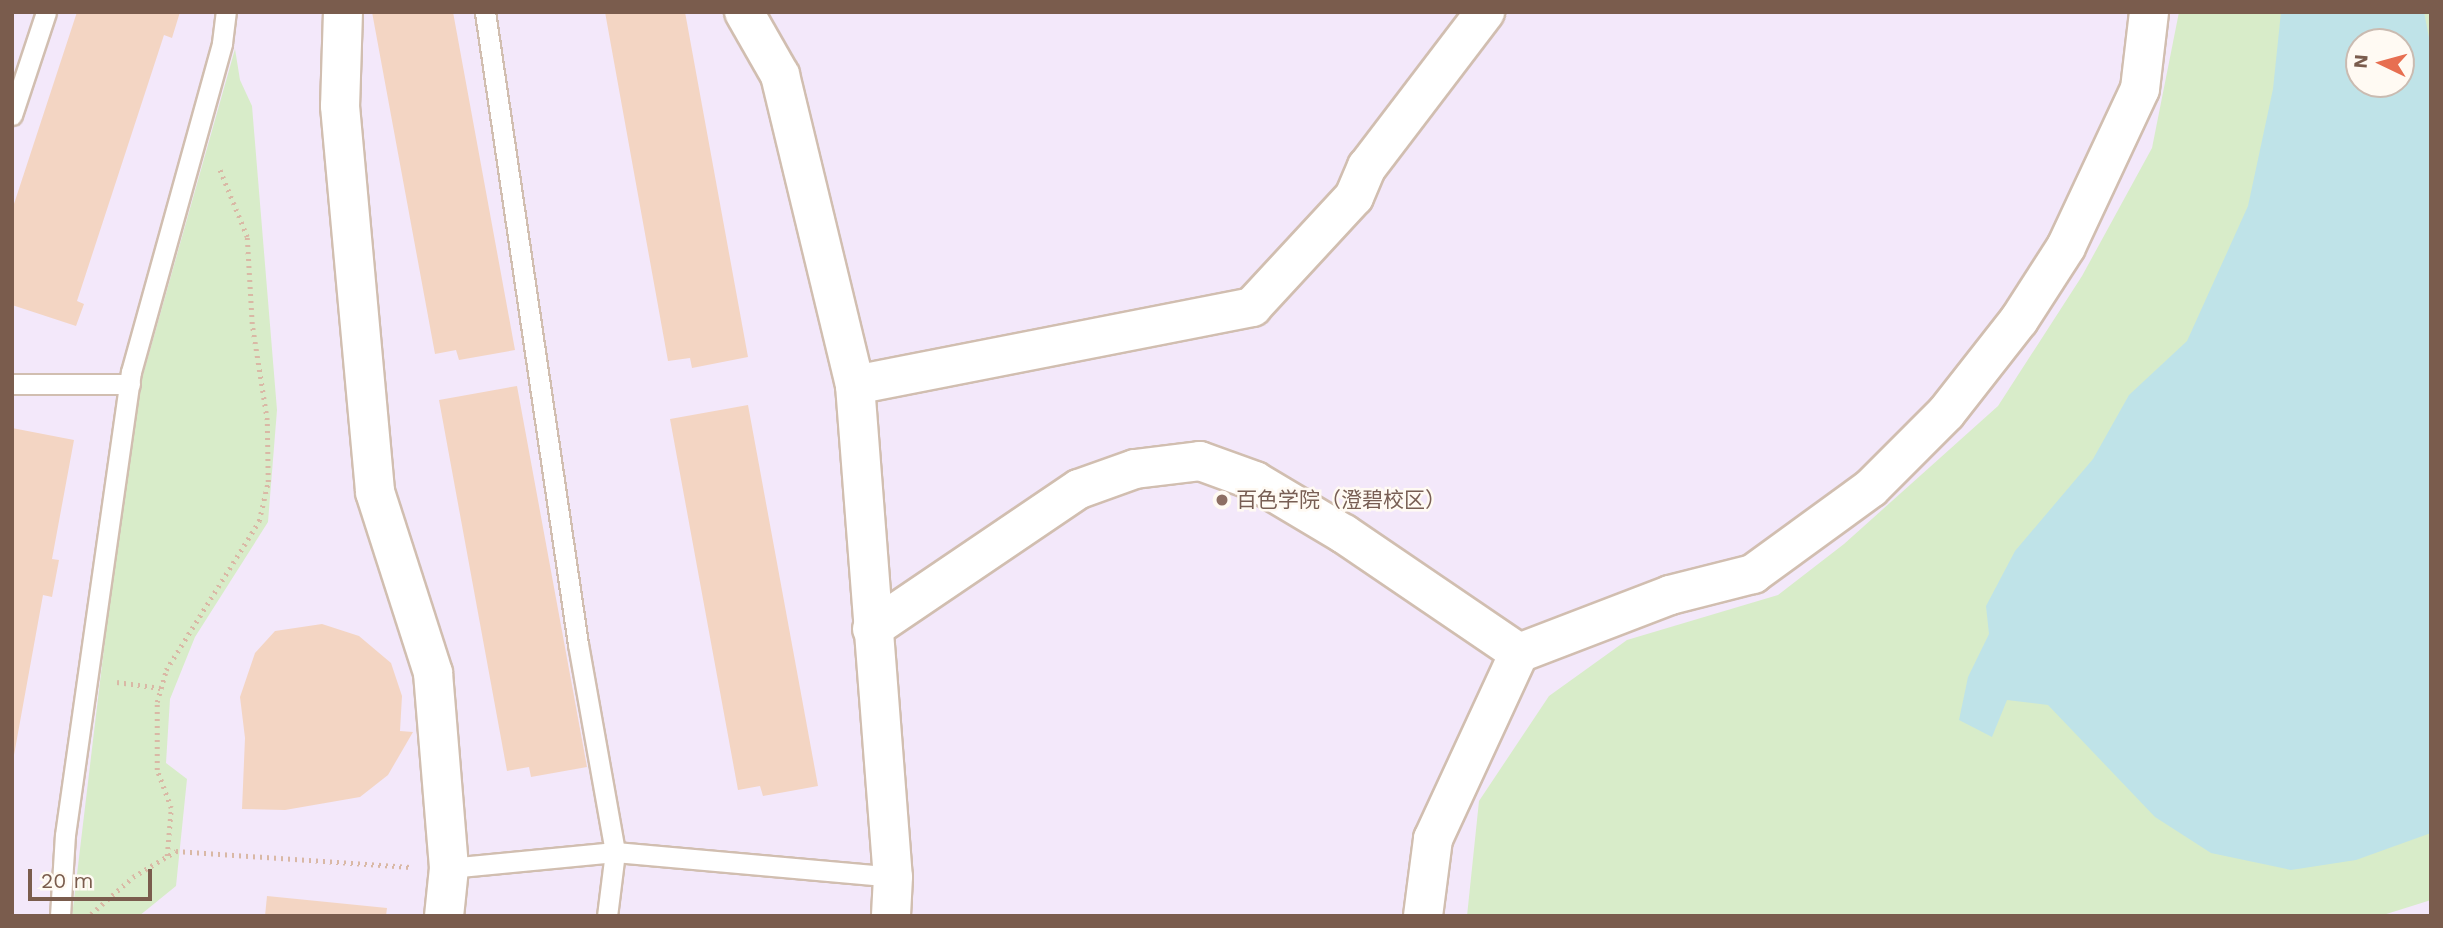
<!DOCTYPE html>
<html>
<head>
<meta charset="utf-8">
<style>
	body { margin:0 }
	#map { position:relative; width:2443px; height:928px; overflow:hidden; background:#fdf6ec; font-family:"Work Sans","Noto Sans SC",sans-serif }
	div>[style] { position:absolute }
	[style*='--x'] { left:calc(var(--x)*1px); top:calc(var(--y)*1px); width:calc(var(--w)*1px); rotate:calc(var(--a)*1deg) }
	.education>* { inset:0; background:#f3e8fa }
	.green>* { inset:0; background:#d8ecc9 }
	.water>* { inset:0; background:#bfe3e8 }
	.building>* { inset:0; background:#f3d5c3 }
	.path>* { height:4.5px; margin-top:-2.25px; transform-origin:0; background:repeating-linear-gradient(90deg,#d9b8a5 0 2px,transparent 0 7px) }
	.roads { filter:drop-shadow(2px 0 #d1beb0) drop-shadow(-2px 0 #d1beb0) drop-shadow(0 2px #d1beb0) drop-shadow(0 -2px #d1beb0) }
	.service>* { height:19px; margin:-9.5px; padding:0 9.5px; transform-origin:9.5px; border-radius:9.5px; background:#fff }
	.minor>* { height:38px; margin:-19px; padding:0 19px; transform-origin:19px; border-radius:19px; background:#fff }
	.dots>* { width:19px; height:19px; translate:-50% -50%; box-sizing:border-box; border:4px solid #fffaf3; border-radius:50% }
	span { translate:-50% -50%; white-space:nowrap; text-align:center; line-height:1.15; -webkit-text-stroke:5px #fffaf3; paint-order:stroke }
	.education-label { font-size:21px; color:#785e54 }
	.left { translate:0 -50%; text-align:left }
	.frame { position:absolute; inset:0; border:14px solid #7a5c4d; pointer-events:none }
	.north { position:absolute; left:2345px; top:28px; width:70px; height:70px; box-sizing:border-box; background:#fffaf3; border:2px solid #cabbb1; border-radius:50%; rotate:275deg; font-size:19px; font-weight:700; line-height:28px; text-align:center; color:#7a5c4d }
	.north::after { content:''; display:block; margin:auto; width:24px; height:32px; background:#e76f51; clip-path:polygon(50% 0,100% 100%,50% 72%,0 100%) }
	.scale { position:absolute; left:28px; top:869px; width:124px; height:32px; box-sizing:border-box; border:4px solid #7a5c4d; border-top:0; padding-left:9px; font-size:21px; line-height:24px; white-space:nowrap; color:#7a5c4d; -webkit-text-stroke:5px #fffaf3; paint-order:stroke }
</style>
</head>
<body>
<div id="map">
	<div class="education">
		<div style="clip-path:polygon(evenodd,12px 12px,2431px 12px,2431px 916px,12px 916px,12px 12px,2359px 42px,2401px 42px,2401px 84px,2359px 84px,2359px 42px)"></div>
	</div>
	<div class="green">
		<div style="clip-path:polygon(evenodd,2179px 12px,2431px 12px,2431px 900px,2380px 916px,1467px 916px,1479px 801px,1549px 696px,1627px 640px,1778px 595px,1844px 544px,1998px 406px,2082px 276px,2152px 148px,2179px 12px,2359px 42px,2401px 42px,2401px 84px,2359px 84px,2359px 42px)"></div>
		<div style="clip-path:polygon(235px 49px,240px 80px,252px 106px,277px 410px,268px 522px,195px 637px,170px 699px,166px 763px,187px 779px,176px 886px,139px 916px,72px 916px,132px 414px)"></div>
	</div>
	<div class="water">
		<div style="clip-path:polygon(evenodd,2281px 12px,2424px 12px,2431px 48px,2431px 833px,2356px 860px,2291px 870px,2211px 853px,2155px 817px,2048px 705px,2007px 700px,1992px 737px,1959px 720px,1968px 677px,1989px 634px,1986px 606px,2015px 551px,2093px 459px,2129px 395px,2187px 341px,2248px 206px,2273px 89px,2281px 12px,2359px 42px,2401px 42px,2401px 84px,2359px 84px,2359px 42px)"></div>
	</div>
	<div class="building">
		<div style="clip-path:polygon(77px 12px,180px 12px,172px 38px,164px 35px,77px 301px,84px 304px,76px 326px,12px 305px,12px 210px)"></div>
		<div style="clip-path:polygon(372px 12px,453px 12px,515px 350px,459px 360px,456px 350px,435px 354px)"></div>
		<div style="clip-path:polygon(605px 12px,685px 12px,748px 357px,692px 368px,690px 358px,668px 361px)"></div>
		<div style="clip-path:polygon(517px 386px,587px 767px,531px 777px,529px 767px,507px 771px,439px 400px)"></div>
		<div style="clip-path:polygon(748px 405px,818px 786px,763px 796px,760px 786px,738px 790px,670px 419px)"></div>
		<div style="clip-path:polygon(12px 428px,74px 440px,52px 559px,59px 560px,52px 597px,43px 595px,14px 755px)"></div>
		<div style="clip-path:polygon(322px 624px,359px 636px,391px 663px,402px 696px,400px 731px,413px 732px,388px 775px,360px 797px,285px 810px,242px 809px,245px 738px,240px 697px,255px 653px,275px 631px)"></div>
		<div style="clip-path:polygon(267px 896px,387px 908px,386px 916px,265px 916px)"></div>
	</div>
	<div class="path">
		<div style="--x:117;--y:682;--w:44;--a:7.8"></div>
		<div style="--x:167;--y:856;--w:48;--a:-85.2"></div>
		<div style="--x:171;--y:808;--w:40;--a:-110.2"></div>
		<div style="--x:157;--y:770;--w:68;--a:-90"></div>
		<div style="--x:157;--y:702;--w:33;--a:-74"></div>
		<div style="--x:166;--y:670;--w:176;--a:-58"></div>
		<div style="--x:259;--y:521;--w:40;--a:-77"></div>
		<div style="--x:268;--y:482;--w:62;--a:-90.9"></div>
		<div style="--x:267;--y:420;--w:97;--a:-98.9"></div>
		<div style="--x:252;--y:324;--w:87;--a:-93.3"></div>
		<div style="--x:247;--y:237;--w:74;--a:-112.1"></div>
		<div style="--x:91;--y:914;--w:56;--a:-41.4"></div>
		<div style="--x:133;--y:877;--w:50;--a:-31.2"></div>
		<div style="--x:176;--y:851;--w:235;--a:3.9"></div>
	</div>
	<div class="roads">
		<div class="service">
			<div style="--x:485;--y:12;--w:639;--a:81.63"></div>
			<div style="--x:578;--y:644;--w:211;--a:79.9"></div>
			<div style="--x:615;--y:852;--w:64;--a:97.1"></div>
			<div style="--x:12;--y:115;--w:108;--a:-71.7"></div>
			<div style="--x:12;--y:384;--w:118;--a:0"></div>
			<div style="--x:449;--y:868;--w:167;--a:-5.5"></div>
			<div style="--x:615;--y:852;--w:279;--a:5.1"></div>
			<div style="--x:60;--y:916;--w:81;--a:-86.5"></div>
			<div style="--x:65;--y:835;--w:468;--a:-81.9"></div>
			<div style="--x:131;--y:372;--w:341;--a:-74.5"></div>
			<div style="--x:222;--y:43;--w:31;--a:-83"></div>
		</div>
		<div class="minor">
			<div style="--x:343;--y:12;--w:94;--a:91.8"></div>
			<div style="--x:340;--y:106;--w:388;--a:84.8"></div>
			<div style="--x:375;--y:492;--w:190;--a:72.2"></div>
			<div style="--x:433;--y:673;--w:196;--a:85.3"></div>
			<div style="--x:449;--y:868;--w:48;--a:95.9"></div>
			<div style="--x:744;--y:12;--w:73;--a:60.3"></div>
			<div style="--x:780;--y:75;--w:319;--a:76.4"></div>
			<div style="--x:855;--y:385;--w:493;--a:85.6"></div>
			<div style="--x:893;--y:877;--w:39;--a:93"></div>
			<div style="--x:855;--y:385;--w:405;--a:-11.1"></div>
			<div style="--x:1252;--y:307;--w:150;--a:-47.2"></div>
			<div style="--x:1354;--y:197;--w:33;--a:-67"></div>
			<div style="--x:1367;--y:167;--w:195;--a:-52.7"></div>
			<div style="--x:872;--y:629;--w:250;--a:-34.1"></div>
			<div style="--x:1079;--y:489;--w:59;--a:-19.7"></div>
			<div style="--x:1135;--y:469;--w:65;--a:-7"></div>
			<div style="--x:1200;--y:461;--w:59;--a:20"></div>
			<div style="--x:1255;--y:481;--w:104;--a:30.8"></div>
			<div style="--x:1344;--y:534;--w:212;--a:34.2"></div>
			<div style="--x:1423;--y:916;--w:78;--a:-82.6"></div>
			<div style="--x:1433;--y:839;--w:205;--a:-65.2"></div>
			<div style="--x:1519;--y:653;--w:162;--a:-21"></div>
			<div style="--x:1670;--y:595;--w:86;--a:-14.2"></div>
			<div style="--x:1753;--y:574;--w:146;--a:-36.1"></div>
			<div style="--x:1871;--y:488;--w:106;--a:-45"></div>
			<div style="--x:1946;--y:413;--w:118;--a:-51.9"></div>
			<div style="--x:2019;--y:320;--w:87;--a:-57.2"></div>
			<div style="--x:2066;--y:247;--w:174;--a:-64.9"></div>
			<div style="--x:2140;--y:89;--w:78;--a:-83.3"></div>
		</div>
	</div>
	<div class="dots">
		<div style="left:1222px;top:500px;background:#8d6e63"></div>
	</div>
	<div class="education-label">
		<span class="left" style="left:1236px;top:500px">百色学院（澄碧校区）</span>
	</div>
	<div class="frame"></div>
	<div class="north">N</div>
	<div class="scale">20 m</div>
</div>
</body>
</html>
